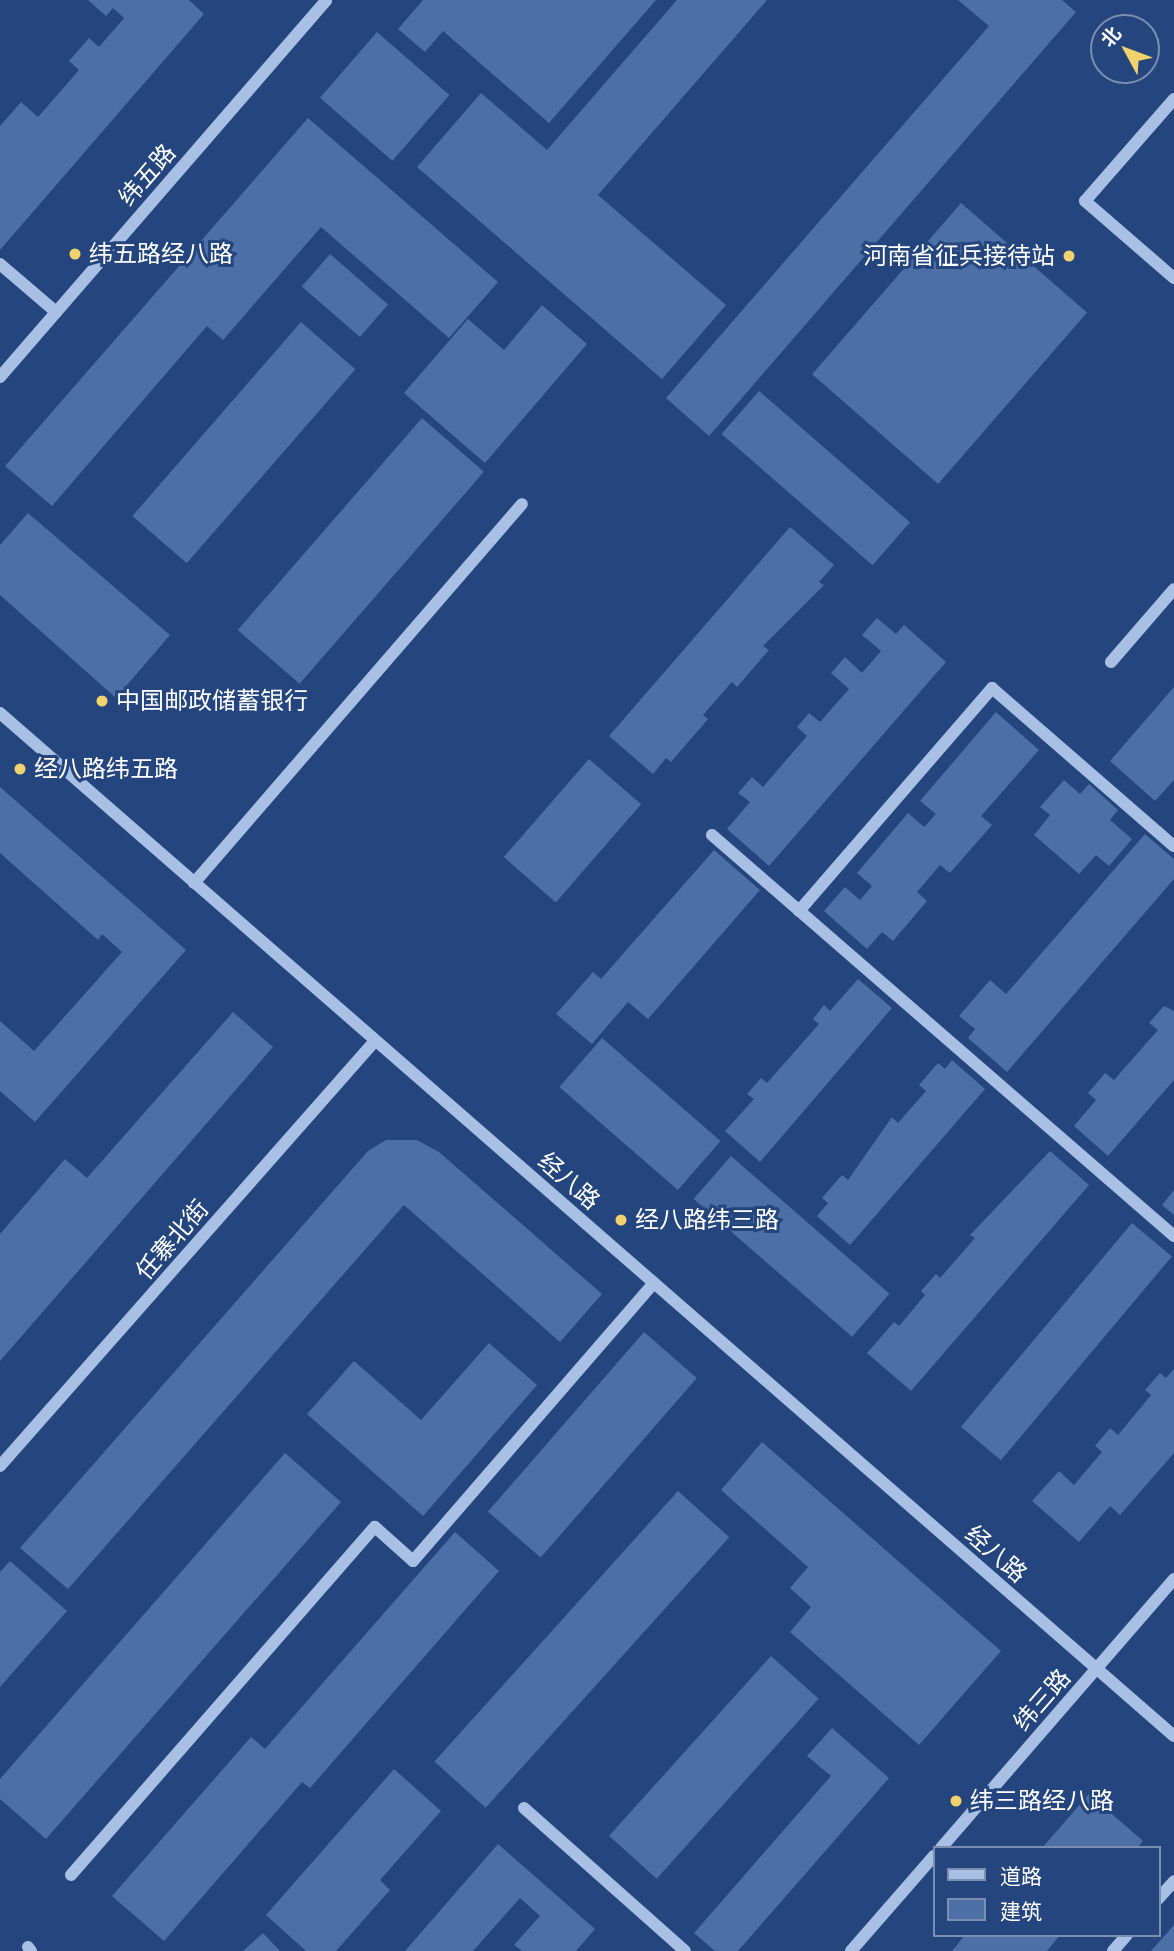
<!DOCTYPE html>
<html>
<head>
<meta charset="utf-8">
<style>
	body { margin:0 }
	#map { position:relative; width:1174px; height:1951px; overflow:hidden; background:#24457d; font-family:Raleway,"Noto Sans SC",sans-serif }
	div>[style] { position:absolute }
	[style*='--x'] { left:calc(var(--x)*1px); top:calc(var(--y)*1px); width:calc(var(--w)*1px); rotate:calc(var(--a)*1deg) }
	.building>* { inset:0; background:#4c6fa6; transform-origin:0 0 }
	.minor>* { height:12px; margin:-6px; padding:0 6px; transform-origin:6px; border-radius:6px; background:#a9c0e5 }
	.dots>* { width:19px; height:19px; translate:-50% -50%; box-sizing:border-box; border:4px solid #24457d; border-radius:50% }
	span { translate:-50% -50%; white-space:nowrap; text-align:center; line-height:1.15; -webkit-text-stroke:6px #24457d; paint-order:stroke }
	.street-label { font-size:24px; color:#fff }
	.poi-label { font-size:24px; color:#fff }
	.left { translate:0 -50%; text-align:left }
	.right { translate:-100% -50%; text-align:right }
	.legend { position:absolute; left:933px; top:1846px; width:228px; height:91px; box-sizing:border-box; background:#24457d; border:2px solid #7c8fb1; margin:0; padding:9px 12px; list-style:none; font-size:21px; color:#fff }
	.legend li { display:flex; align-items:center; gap:14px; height:35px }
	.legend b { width:35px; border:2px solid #7c8fb1 }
	.north { position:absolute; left:1090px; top:14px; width:70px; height:70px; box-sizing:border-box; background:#24457d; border:2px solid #7c8fb1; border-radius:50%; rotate:311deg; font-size:19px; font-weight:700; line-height:28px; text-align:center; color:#fff }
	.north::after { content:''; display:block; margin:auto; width:24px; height:32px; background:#f0d36d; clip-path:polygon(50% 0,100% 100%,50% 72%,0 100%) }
</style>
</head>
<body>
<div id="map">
	<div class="building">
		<div style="clip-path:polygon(88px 0,189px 0,204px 14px,0 250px,0 126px,21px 102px,38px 117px,79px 70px,69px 61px,89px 38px,99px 47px,124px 18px,113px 8px,106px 16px)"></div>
		<div style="clip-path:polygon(423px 0,656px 0,549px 123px,443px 31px,425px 52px,398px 29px)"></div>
		<div style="clip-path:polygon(677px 0,767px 0,598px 195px,726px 305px,662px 379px,417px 167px,481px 93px,547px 150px)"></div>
		<div style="clip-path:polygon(958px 0,1062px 0,1076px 12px,709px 436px,666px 398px,989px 26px)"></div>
		<div style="left:377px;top:32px;width:96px;height:87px;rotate:41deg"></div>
		<div style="clip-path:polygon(308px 118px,498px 282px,449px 338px,321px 227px,223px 340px,207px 326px,52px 506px,5px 466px)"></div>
		<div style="left:961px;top:203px;width:167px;height:227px;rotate:41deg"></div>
		<div style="left:330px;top:254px;width:77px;height:43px;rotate:41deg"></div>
		<div style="clip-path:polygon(542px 305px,587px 344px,485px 463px,404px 393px,468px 319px,504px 350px)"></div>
		<div style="left:301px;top:322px;width:72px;height:257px;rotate:41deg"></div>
		<div style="left:759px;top:391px;width:200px;height:57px;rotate:41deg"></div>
		<div style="left:422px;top:418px;width:82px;height:281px;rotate:41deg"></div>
		<div style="clip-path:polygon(28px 513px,170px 635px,116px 698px,0 595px,0 545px)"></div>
		<div style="clip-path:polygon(790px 527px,834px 565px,819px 582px,824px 585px,763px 646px,769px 650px,737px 687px,732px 682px,703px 715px,708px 719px,671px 762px,666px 758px,653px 774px,609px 736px)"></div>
		<div style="clip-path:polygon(877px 618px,896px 634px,904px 625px,946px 662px,769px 866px,727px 829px,750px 802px,738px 793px,752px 777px,763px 787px,807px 736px,797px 727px,809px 713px,820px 722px,849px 689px,831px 673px,845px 657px,862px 673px,881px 651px,862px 635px)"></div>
		<div style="clip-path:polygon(1174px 687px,1174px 780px,1155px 801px,1110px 761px)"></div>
		<div style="clip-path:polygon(996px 712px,1039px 750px,981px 816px,992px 825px,950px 873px,940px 865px,917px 892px,927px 901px,893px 941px,882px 932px,867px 949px,824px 911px,845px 887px,860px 900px,872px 886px,857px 873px,908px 813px,924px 827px,936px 814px,920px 801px)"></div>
		<div style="left:589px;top:759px;width:69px;height:130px;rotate:41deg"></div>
		<div style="clip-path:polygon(1064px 780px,1080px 794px,1089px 784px,1118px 810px,1110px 820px,1132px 839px,1109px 866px,1096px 855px,1079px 874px,1034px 835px,1050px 815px,1040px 807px)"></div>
		<div style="clip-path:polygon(0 787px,186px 950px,35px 1122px,0 1091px,0 1021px,34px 1051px,122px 952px,102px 934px,98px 940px,0 853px)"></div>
		<div style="clip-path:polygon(1145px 834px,1174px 859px,1174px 879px,1007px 1072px,968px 1038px,975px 1029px,959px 1016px,990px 980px,1006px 994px)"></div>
		<div style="clip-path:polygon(714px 850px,760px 890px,648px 1019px,628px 1002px,592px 1044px,556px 1014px,593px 972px,601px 979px)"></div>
		<div style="clip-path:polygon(858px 979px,892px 1008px,760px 1162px,725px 1131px,754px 1099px,747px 1094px,761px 1078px,767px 1083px,819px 1024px,813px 1019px,824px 1005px,830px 1011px)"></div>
		<div style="clip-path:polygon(1164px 1006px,1174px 1011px,1174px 1080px,1108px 1156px,1074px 1126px,1096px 1100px,1088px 1093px,1105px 1073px,1114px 1080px,1158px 1030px,1149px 1023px)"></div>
		<div style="clip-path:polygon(233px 1012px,273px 1047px,0 1361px,0 1234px,65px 1159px,87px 1178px)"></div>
		<div style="left:602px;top:1038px;width:157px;height:65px;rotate:41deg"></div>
		<div style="clip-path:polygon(952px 1060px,985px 1089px,850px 1245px,817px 1216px,828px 1203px,822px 1198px,842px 1175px,848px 1180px,892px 1117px,898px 1123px,926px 1091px,919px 1085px,938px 1063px,945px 1069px)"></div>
		<div style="clip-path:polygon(386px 1140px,417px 1140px,439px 1152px,602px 1294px,560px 1342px,404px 1205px,68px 1589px,20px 1548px,368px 1151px)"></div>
		<div style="clip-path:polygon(1050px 1151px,1089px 1185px,911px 1391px,867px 1353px,894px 1322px,899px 1326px,925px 1295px,921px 1291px,936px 1274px,940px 1278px,975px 1238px,970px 1235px)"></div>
		<div style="left:731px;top:1156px;width:210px;height:57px;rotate:41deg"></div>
		<div style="clip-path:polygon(1174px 1190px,1174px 1215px,1162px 1205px)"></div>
		<div style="left:1132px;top:1223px;width:52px;height:266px;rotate:40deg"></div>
		<div style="left:644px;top:1332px;width:70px;height:238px;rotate:41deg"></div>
		<div style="clip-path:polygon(489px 1343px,537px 1385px,423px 1516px,307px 1414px,354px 1361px,421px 1420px)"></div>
		<div style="clip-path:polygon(1174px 1369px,1174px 1453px,1120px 1515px,1110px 1506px,1079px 1542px,1032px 1501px,1059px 1471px,1074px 1485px,1102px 1452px,1095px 1446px,1110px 1428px,1118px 1435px,1151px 1395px,1145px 1390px,1160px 1373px,1166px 1378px)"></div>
		<div style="clip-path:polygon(762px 1442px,1001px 1651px,919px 1745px,790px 1632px,811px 1607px,790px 1588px,808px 1567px,721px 1490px)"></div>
		<div style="clip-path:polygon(285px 1453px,341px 1502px,46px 1839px,0 1799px,0 1779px)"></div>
		<div style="left:678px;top:1491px;width:69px;height:364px;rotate:42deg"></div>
		<div style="clip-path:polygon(455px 1532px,499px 1571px,310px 1788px,302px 1782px,164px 1941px,112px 1896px,251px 1737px,265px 1749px)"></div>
		<div style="clip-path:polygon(10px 1561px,67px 1611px,0 1687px,0 1572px)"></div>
		<div style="left:771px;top:1656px;width:64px;height:242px;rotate:42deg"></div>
		<div style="clip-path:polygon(832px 1728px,889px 1778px,738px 1951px,715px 1951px,694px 1933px,831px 1776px,807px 1756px)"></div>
		<div style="clip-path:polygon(394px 1769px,441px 1811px,380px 1880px,390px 1890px,336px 1951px,306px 1951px,266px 1915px)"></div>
		<div style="clip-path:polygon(1089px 1794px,1143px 1841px,1137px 1848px,1042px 1848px)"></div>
		<div style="clip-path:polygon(498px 1844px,595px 1929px,576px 1951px,522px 1951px,514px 1945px,540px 1916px,520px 1898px,473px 1951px,405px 1951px)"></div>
		<div style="clip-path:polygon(1174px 1925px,1174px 1951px,1151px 1951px)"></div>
		<div style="clip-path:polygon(263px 1933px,280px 1951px,243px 1951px)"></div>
		<div style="clip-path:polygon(965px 1935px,1060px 1935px,1047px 1951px,952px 1951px)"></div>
	</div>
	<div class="minor">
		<div style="--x:1174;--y:99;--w:135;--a:131.1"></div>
		<div style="--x:1085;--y:201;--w:118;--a:40.9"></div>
		<div style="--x:0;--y:264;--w:74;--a:40.6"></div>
		<div style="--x:0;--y:377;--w:498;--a:-49.1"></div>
		<div style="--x:1111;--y:662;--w:96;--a:-49.2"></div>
		<div style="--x:0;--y:713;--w:1557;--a:41.07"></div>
		<div style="--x:712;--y:835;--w:612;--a:40.96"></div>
		<div style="--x:194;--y:883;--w:501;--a:-49.13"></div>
		<div style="--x:799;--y:911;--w:295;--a:-49.1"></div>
		<div style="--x:992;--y:688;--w:241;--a:41"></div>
		<div style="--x:0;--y:1466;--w:567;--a:-48.58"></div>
		<div style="--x:524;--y:1808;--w:215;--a:41.6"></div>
		<div style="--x:941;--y:1848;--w:356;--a:-49.1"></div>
		<div style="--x:71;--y:1875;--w:462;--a:-48.9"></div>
		<div style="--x:375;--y:1527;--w:51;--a:41.8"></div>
		<div style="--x:413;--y:1561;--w:368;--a:-49.1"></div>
		<div style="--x:1158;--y:1899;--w:24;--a:-48"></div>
		<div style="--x:28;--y:1947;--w:5;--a:53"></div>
		<div style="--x:851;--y:1951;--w:126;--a:-48.9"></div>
		<div style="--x:1113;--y:1951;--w:21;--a:-49"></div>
	</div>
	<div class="dots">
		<div style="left:75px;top:254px;background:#f0d36d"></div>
		<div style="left:1069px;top:256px;background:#f0d36d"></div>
		<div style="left:102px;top:701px;background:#f0d36d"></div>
		<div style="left:20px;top:769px;background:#f0d36d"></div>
		<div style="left:621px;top:1220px;background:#f0d36d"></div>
		<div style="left:956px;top:1801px;background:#f0d36d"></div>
	</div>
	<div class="street-label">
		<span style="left:147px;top:175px;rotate:-49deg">纬五路</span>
		<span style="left:569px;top:1181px;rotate:41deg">经八路</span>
		<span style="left:172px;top:1240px;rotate:-49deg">任寨北街</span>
		<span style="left:996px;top:1554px;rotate:41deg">经八路</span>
		<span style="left:1042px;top:1700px;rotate:-49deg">纬三路</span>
	</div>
	<div class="poi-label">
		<span class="left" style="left:89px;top:254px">纬五路经八路</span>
		<span class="right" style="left:1055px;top:256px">河南省征兵接待站</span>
		<span class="left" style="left:116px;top:701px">中国邮政储蓄银行</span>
		<span class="left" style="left:34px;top:769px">经八路纬五路</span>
		<span class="left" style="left:635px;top:1220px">经八路纬三路</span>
		<span class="left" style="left:970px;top:1801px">纬三路经八路</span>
	</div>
	<ul class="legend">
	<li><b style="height:9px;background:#a9c0e5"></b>道路</li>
	<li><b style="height:19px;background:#4c6fa6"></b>建筑</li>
	</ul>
	<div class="north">北</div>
</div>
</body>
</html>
